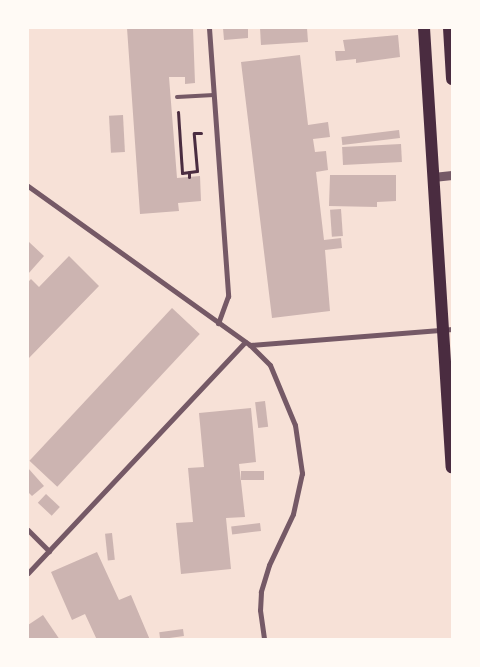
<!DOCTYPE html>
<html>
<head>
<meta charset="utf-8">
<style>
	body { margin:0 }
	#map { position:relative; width:480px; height:667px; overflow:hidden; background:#f7e1d7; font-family:"Space Grotesk",sans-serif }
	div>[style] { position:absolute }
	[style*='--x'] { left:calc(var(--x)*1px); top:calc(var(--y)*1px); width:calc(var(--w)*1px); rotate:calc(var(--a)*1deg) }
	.building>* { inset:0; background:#ccb4b1; transform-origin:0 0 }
	.path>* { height:3px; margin:-1.5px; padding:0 1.5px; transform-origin:1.5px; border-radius:1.5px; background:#4a2c40 }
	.service>* { height:4px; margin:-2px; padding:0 2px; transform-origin:2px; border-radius:2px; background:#755966 }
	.minor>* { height:5px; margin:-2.5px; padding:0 2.5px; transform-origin:2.5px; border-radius:2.5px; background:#755966 }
	.tertiary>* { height:9px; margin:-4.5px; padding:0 4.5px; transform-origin:4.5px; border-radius:4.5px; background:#755966 }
	.primary>* { height:12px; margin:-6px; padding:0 6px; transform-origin:6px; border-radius:6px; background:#4a2c40 }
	span { translate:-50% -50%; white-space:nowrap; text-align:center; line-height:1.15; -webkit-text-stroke:4.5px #fffaf5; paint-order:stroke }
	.frame { position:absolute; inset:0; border:29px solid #fffaf5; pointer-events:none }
</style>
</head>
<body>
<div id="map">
	<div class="building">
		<div style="clip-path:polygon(127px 28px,193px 28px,195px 83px,185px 84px,185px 77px,169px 77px,177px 178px,200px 176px,201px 201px,178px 203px,179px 211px,140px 214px)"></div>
		<div style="clip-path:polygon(223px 28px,248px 28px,248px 38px,224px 40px)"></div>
		<div style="clip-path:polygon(260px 28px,307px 28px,308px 42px,261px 45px)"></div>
		<div style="clip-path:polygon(398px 35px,400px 57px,356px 63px,356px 59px,336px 61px,335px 51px,345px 51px,343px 40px)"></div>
		<div style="clip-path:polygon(300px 55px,308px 125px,328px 122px,330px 137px,313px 139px,315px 152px,326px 151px,328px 170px,316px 172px,324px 240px,341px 238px,342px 248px,325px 250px,330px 311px,272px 318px,241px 62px)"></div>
		<div style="left:123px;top:115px;width:37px;height:14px;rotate:87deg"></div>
		<div style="left:399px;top:130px;width:8px;height:58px;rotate:83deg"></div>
		<div style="left:401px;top:144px;width:18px;height:59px;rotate:87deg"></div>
		<div style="clip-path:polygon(330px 175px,396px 175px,396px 201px,377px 202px,377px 207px,329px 206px)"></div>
		<div style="left:341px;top:209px;width:27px;height:11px;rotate:86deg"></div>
		<div style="clip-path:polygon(29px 242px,44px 256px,28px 274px,28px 243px)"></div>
		<div style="clip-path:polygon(69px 256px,99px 286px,28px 359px,28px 282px,31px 279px,39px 287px)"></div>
		<div style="left:172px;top:308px;width:38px;height:209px;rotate:43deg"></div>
		<div style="left:265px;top:401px;width:26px;height:10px;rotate:83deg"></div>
		<div style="clip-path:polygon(251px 408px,256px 462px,239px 464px,245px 517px,226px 518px,231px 569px,181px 574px,176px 523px,193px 522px,188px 468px,204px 467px,199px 413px)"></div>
		<div style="clip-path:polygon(28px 468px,44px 486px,32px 496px,28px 492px)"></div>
		<div style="left:264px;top:471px;width:9px;height:23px;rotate:90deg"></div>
		<div style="left:46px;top:494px;width:19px;height:12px;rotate:43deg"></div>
		<div style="left:260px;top:523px;width:8px;height:29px;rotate:83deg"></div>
		<div style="left:112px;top:533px;width:27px;height:7px;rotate:84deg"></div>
		<div style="clip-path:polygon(97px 552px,119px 600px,131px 595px,150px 640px,97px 640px,85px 614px,72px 620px,51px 572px)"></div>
		<div style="clip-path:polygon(43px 615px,60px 640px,28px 640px,28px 625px)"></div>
		<div style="left:183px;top:629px;width:7px;height:24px;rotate:82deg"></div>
	</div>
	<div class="path">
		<div style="--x:178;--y:112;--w:61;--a:86.2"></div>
		<div style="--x:182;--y:173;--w:15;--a:-8"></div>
		<div style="--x:197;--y:171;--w:38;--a:-95"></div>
		<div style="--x:194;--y:133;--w:7;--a:0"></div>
		<div style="--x:189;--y:172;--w:5;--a:90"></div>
	</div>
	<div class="service">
		<div style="--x:177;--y:97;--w:37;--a:-3"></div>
	</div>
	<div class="minor">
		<div style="--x:209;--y:28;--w:269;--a:85.9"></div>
		<div style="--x:228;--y:296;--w:29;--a:110"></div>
		<div style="--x:28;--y:186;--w:273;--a:35.6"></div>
		<div style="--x:250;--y:345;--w:28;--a:45"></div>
		<div style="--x:270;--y:365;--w:65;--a:67.4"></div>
		<div style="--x:295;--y:425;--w:49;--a:81.7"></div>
		<div style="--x:302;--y:473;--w:42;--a:102.4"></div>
		<div style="--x:293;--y:514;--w:56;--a:115.2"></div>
		<div style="--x:269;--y:565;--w:28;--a:107"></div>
		<div style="--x:261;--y:592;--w:18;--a:93"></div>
		<div style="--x:260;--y:610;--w:30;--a:82"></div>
		<div style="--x:250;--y:345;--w:203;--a:-4.5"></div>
		<div style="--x:28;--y:530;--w:30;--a:45"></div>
		<div style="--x:28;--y:573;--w:317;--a:-46.8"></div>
	</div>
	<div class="tertiary">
		<div style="--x:433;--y:177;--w:19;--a:-6"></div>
	</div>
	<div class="primary">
		<div style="--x:424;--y:28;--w:440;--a:86.4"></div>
		<div style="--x:449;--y:28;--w:51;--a:86.6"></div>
	</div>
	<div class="frame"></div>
</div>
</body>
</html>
